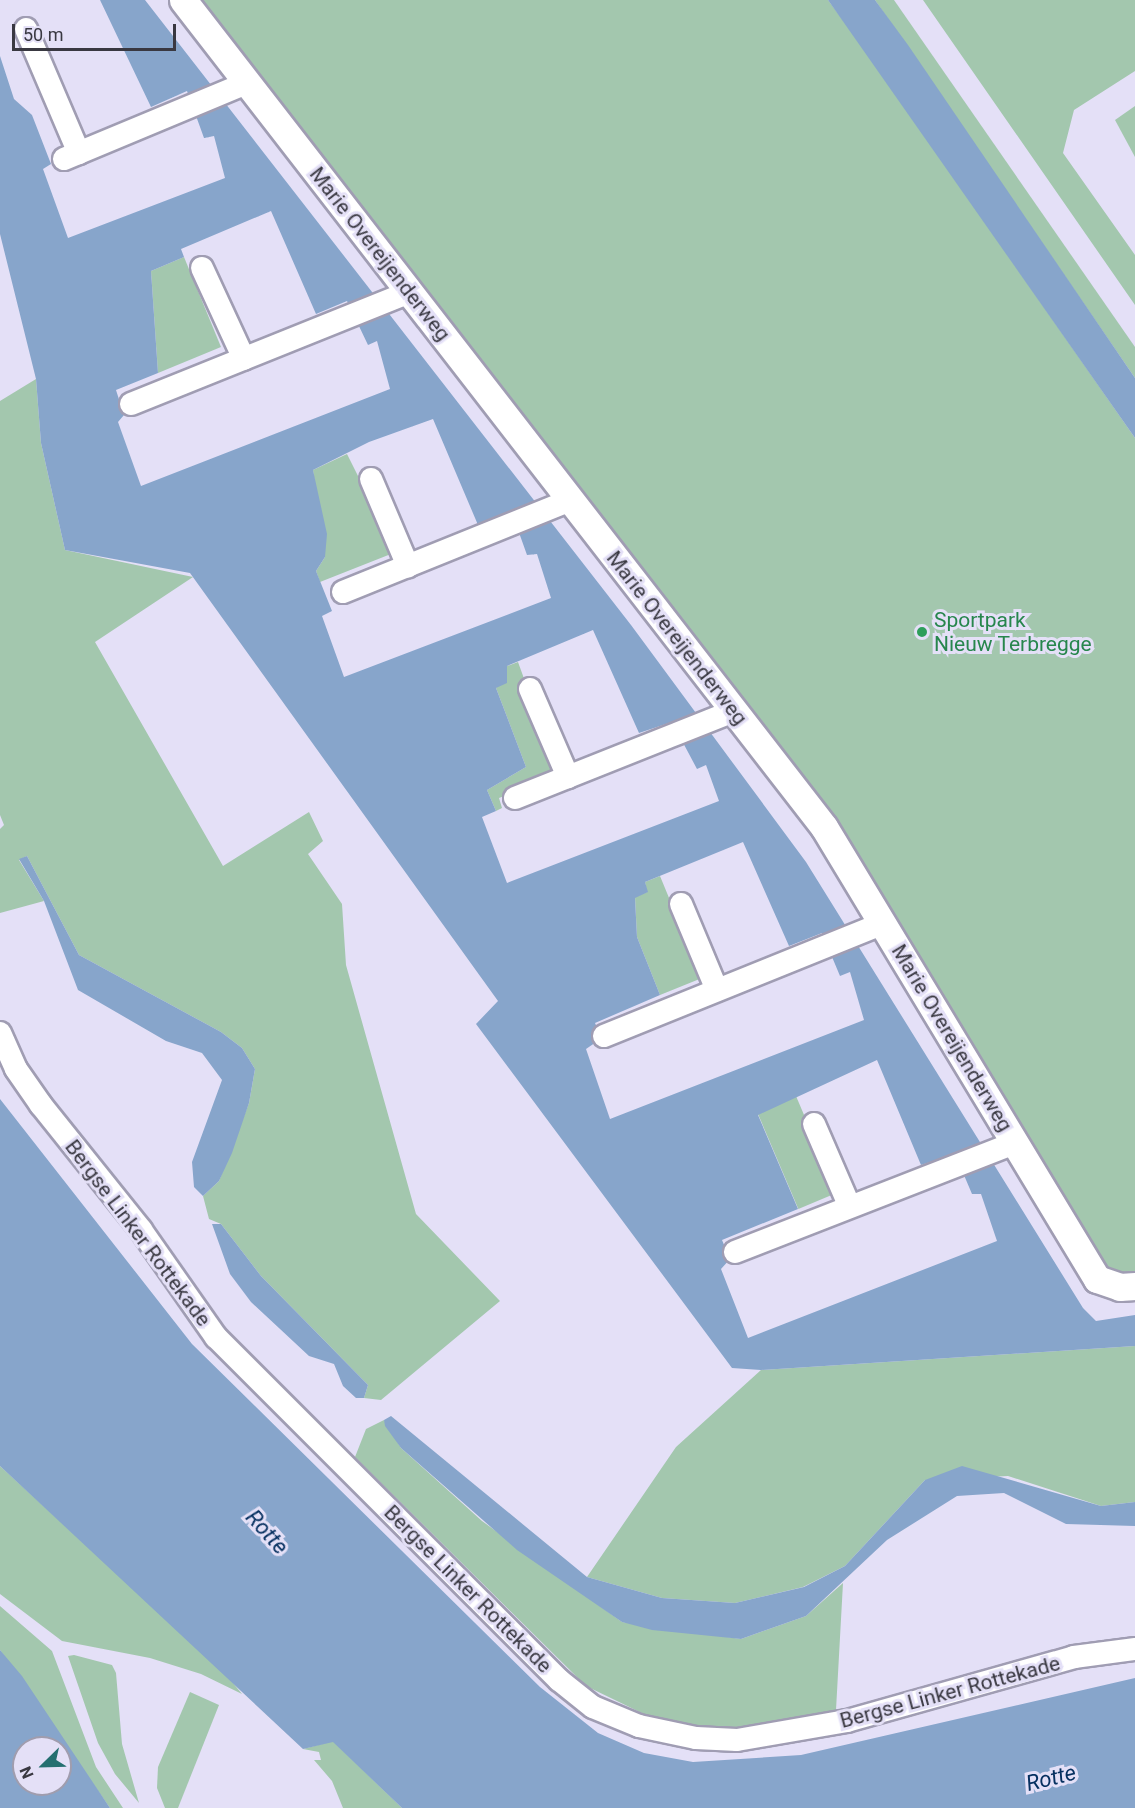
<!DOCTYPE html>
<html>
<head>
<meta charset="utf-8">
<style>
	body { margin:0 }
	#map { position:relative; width:1135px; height:1808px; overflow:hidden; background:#e4e0f7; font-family:Roboto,sans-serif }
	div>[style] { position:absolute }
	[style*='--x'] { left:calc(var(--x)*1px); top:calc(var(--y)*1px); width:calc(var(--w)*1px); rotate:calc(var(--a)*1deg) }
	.green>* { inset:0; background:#a3c7ae; transform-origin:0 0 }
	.water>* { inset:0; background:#87a5cb }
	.roads { filter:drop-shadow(2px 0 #a09db3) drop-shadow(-2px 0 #a09db3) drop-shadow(0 2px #a09db3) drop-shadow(0 -2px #a09db3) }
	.minor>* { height:22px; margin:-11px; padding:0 11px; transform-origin:11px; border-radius:11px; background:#fff }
	.tertiary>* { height:27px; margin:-13.5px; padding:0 13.5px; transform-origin:13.5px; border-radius:13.5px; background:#fff }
	.dots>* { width:16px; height:16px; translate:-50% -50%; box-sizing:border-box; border:3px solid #e4e0f7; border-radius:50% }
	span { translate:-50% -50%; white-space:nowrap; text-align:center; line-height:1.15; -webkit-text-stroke:6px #e4e0f7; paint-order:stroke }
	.street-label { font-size:21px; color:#393841 }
	.leisure-label { font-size:21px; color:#27864d }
	.left { translate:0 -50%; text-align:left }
	.water-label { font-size:22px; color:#063060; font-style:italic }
	.north { position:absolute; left:12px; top:1736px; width:60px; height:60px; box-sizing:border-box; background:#e4e0f7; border:2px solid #a09dae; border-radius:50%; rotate:247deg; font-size:16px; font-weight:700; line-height:24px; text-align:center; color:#393841 }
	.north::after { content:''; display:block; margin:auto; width:21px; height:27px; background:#246f70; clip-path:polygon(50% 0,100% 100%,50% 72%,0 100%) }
	.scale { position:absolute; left:12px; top:24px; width:164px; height:27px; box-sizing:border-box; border:3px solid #393841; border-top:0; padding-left:8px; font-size:18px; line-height:21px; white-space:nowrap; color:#393841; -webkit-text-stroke:4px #e4e0f7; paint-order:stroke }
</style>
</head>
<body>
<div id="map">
	<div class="green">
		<div style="clip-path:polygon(188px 0,828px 0,863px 47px,1135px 438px,1135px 1274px,1112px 1275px,1099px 1262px,818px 812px)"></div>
		<div style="clip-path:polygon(875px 0,894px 0,1135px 347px,1135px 378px)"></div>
		<div style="clip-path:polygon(923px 0,1135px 0,1135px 71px,1074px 110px,1063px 153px,1135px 255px,1135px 305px)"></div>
		<div style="clip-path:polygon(1135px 106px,1135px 157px,1115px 120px)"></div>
		<div style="clip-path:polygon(184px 257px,221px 347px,158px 373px,151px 271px)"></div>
		<div style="clip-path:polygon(36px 379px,41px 443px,65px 550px,193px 577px,95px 642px,223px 866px,309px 812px,323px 841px,308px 854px,342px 904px,346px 965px,416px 1214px,500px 1301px,381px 1400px,364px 1398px,368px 1385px,261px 1276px,221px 1224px,209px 1219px,203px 1196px,219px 1181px,249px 1103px,255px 1069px,242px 1048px,221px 1032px,79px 955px,27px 856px,19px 860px,44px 901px,0 913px,0 829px,4px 825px,0 815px,0 401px)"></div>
		<div style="clip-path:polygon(347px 454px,396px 552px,320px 582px,316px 571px,325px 557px,313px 470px)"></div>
		<div style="clip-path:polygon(518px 662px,559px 775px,499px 798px,502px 808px,496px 811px,487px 790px,526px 767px,496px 688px,507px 666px)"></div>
		<div style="clip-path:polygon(660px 876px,702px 978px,660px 995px,637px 937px,635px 897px,647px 892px,645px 882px)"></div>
		<div style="left:796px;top:1096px;width:105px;height:42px;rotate:67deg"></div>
		<div style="clip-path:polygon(1135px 1346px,1135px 1502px,1101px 1506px,1008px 1476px,925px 1480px,845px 1566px,803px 1587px,735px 1603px,662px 1598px,587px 1577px,676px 1447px,761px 1370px)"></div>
		<div style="clip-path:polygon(384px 1420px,401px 1448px,482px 1521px,622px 1622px,741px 1639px,806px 1616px,843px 1583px,836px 1710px,742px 1730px,707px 1728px,650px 1717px,586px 1686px,355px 1457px,366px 1429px)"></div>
		<div style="clip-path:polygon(0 1466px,224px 1672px,242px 1694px,201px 1674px,150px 1658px,62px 1641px,0 1594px)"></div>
		<div style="clip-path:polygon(0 1606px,52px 1651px,96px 1767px,123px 1808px,110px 1808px,0 1650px)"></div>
		<div style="clip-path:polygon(74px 1655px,112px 1665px,116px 1673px,122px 1744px,139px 1803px,115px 1774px,98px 1743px,68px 1656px)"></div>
		<div style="clip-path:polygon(190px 1692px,219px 1705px,178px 1808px,165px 1808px,157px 1788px,158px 1767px)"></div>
		<div style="clip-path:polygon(333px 1741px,402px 1808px,343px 1808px,332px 1781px,314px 1760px,321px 1760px,319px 1752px,303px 1749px)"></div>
	</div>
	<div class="water">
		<div style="clip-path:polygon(evenodd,100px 0,145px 0,631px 625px,806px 862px,1083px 1308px,1096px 1321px,1135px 1315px,1135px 1346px,761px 1370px,732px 1368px,476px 1024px,498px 1001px,190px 573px,65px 550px,41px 443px,36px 379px,0 234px,0 56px,14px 99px,32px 115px,51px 164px,43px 169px,68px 238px,225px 178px,214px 136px,204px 138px,187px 91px,151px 107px,100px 0,271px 211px,316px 314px,347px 301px,368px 345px,377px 341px,390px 389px,141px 486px,118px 422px,124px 415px,116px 390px,158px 373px,151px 271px,184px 257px,181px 249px,271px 211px,100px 0,433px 419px,478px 525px,512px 513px,527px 555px,537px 554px,551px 598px,344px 677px,322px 616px,332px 611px,316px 571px,325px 557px,327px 534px,313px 470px,369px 442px,433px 419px,100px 0,593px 630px,639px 733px,672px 722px,697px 769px,706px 765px,719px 801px,507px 883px,482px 817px,496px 811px,487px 790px,526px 767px,496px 688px,507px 683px,507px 666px,593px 630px,100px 0,743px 842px,789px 946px,822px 933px,840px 976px,850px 972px,864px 1020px,610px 1119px,586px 1049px,602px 1038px,595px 1023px,660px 995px,637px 937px,635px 898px,648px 892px,645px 882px,743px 842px,100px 0,877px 1060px,921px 1165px,955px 1154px,972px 1194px,981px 1194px,997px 1241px,748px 1338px,721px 1269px,730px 1259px,722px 1240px,798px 1209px,758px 1115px,877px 1060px)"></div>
		<div style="clip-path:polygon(828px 0,875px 0,908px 45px,1135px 378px,1135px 438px)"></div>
		<div style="clip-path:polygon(27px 856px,79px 955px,221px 1032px,242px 1048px,255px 1069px,249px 1103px,232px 1153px,219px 1181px,203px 1196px,194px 1187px,192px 1162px,222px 1080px,202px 1053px,166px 1041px,78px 990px,44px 901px,19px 859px)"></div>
		<div style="clip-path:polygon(0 1099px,192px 1344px,540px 1687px,598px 1733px,644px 1753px,693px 1762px,801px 1755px,1135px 1678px,1135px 1808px,402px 1808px,333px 1742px,303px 1749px,0 1466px)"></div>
		<div style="clip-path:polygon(212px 1224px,221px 1224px,261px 1276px,368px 1385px,364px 1398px,356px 1398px,343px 1386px,334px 1364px,309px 1356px,251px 1302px,230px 1274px)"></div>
		<div style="clip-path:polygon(391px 1416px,587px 1577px,662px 1598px,735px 1603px,804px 1587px,845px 1566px,925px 1480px,962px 1466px,1101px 1506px,1135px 1502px,1135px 1526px,1066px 1524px,1004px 1493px,957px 1496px,887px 1540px,806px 1616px,741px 1639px,652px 1630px,622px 1622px,517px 1550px,401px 1448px,385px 1426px,384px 1420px)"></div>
		<div style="clip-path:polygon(evenodd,0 1650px,22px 1676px,110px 1808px,0 1808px,0 1650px,24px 1748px,60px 1748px,60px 1784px,24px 1784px,24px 1748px)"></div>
	</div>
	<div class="roads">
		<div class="minor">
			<div style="--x:26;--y:29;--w:135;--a:66.9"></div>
			<div style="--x:64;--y:159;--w:198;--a:-22.6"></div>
			<div style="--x:202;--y:268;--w:100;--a:65.2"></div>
			<div style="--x:131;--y:404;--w:301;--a:-21.9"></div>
			<div style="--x:371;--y:479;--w:95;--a:67"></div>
			<div style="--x:343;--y:592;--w:246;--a:-22"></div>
			<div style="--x:530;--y:689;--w:96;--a:66.6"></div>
			<div style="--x:515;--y:798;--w:236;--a:-21.7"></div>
			<div style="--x:681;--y:904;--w:93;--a:67.3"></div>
			<div style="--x:0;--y:1033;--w:39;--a:66"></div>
			<div style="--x:16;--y:1069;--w:44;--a:55.2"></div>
			<div style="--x:41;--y:1105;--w:160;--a:51.3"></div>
			<div style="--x:141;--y:1230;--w:131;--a:55"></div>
			<div style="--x:216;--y:1337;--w:485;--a:45"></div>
			<div style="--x:559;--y:1680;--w:43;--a:38.5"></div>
			<div style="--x:593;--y:1707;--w:50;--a:22.4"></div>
			<div style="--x:639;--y:1726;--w:58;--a:11.9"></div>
			<div style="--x:696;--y:1738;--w:41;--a:2.8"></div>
			<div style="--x:737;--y:1740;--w:112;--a:-9.8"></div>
			<div style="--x:847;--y:1721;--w:236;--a:-15.7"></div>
			<div style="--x:1074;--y:1657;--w:62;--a:-7.5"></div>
			<div style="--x:604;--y:1036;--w:301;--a:-22"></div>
			<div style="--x:814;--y:1124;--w:90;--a:66.6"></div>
			<div style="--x:735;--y:1252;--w:300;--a:-21.3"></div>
		</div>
		<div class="tertiary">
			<div style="--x:183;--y:0;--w:1046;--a:52.22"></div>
			<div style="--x:824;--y:827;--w:528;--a:58.87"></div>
			<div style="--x:1097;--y:1279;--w:24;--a:19"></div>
			<div style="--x:1120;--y:1287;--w:15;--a:-4"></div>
		</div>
	</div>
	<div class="dots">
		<div style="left:922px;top:632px;background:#2e9e5b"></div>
	</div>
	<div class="street-label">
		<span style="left:380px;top:254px;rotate:52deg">Marie Overeijenderweg</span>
		<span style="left:677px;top:638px;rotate:52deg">Marie Overeijenderweg</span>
		<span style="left:952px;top:1038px;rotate:59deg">Marie Overeijenderweg</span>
		<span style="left:138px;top:1233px;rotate:53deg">Bergse Linker Rottekade</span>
		<span style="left:468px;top:1589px;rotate:45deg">Bergse Linker Rottekade</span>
		<span style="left:950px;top:1692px;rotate:-15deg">Bergse Linker Rottekade</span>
	</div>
	<div class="leisure-label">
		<span class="left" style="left:934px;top:632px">Sportpark<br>Nieuw Terbregge</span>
	</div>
	<div class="water-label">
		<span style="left:267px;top:1532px;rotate:48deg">Rotte</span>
		<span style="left:1051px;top:1778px;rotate:-14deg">Rotte</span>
	</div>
	<div class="north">N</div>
	<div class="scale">50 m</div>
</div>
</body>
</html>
